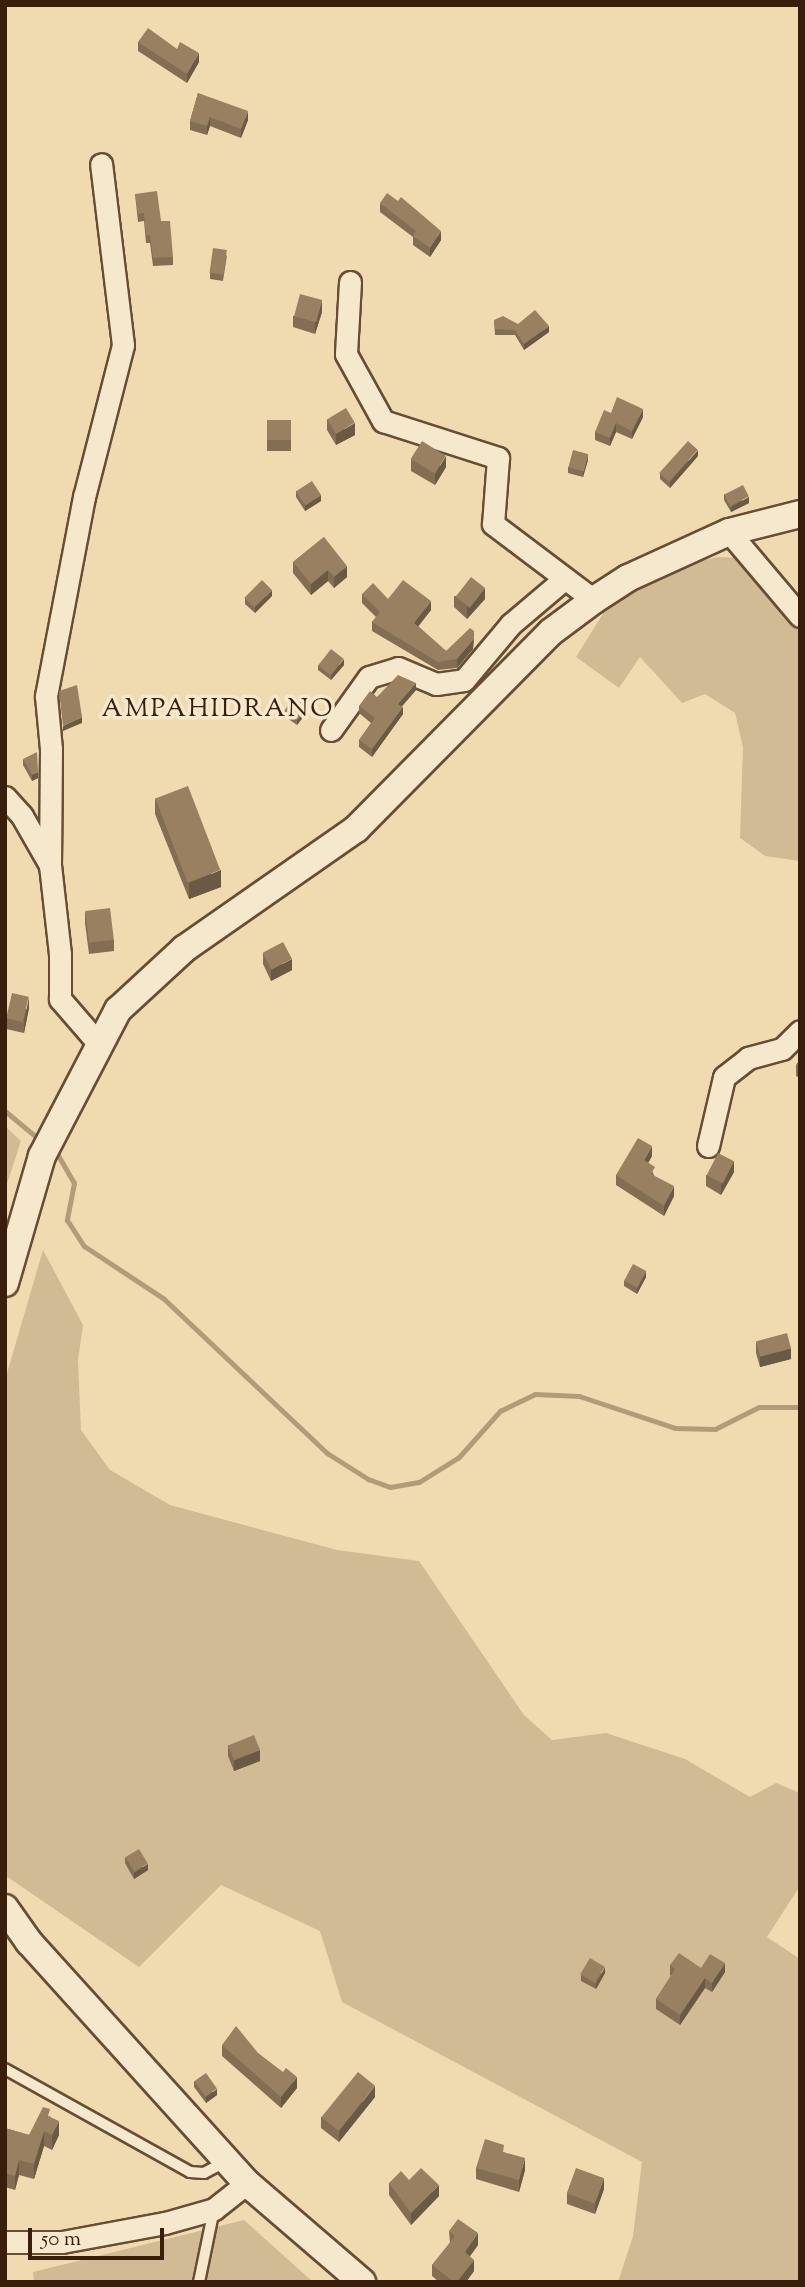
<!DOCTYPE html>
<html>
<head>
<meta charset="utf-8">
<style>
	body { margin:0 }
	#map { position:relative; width:805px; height:2287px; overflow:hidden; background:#f0dbb1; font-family:"Sorts Mill Goudy",serif }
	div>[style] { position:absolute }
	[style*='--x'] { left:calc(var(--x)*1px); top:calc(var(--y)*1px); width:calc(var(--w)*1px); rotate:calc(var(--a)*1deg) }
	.green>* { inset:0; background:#d1bb95 }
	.stream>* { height:5px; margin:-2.5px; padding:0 2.5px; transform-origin:2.5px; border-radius:2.5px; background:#b29b79 }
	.roads { filter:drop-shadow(2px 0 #674d34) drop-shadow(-2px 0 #674d34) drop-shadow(0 2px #674d34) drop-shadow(0 -2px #674d34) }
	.service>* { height:10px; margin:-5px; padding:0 5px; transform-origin:5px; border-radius:5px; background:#f5e8cc }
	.minor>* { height:21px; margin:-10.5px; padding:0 10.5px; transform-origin:10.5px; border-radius:10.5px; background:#f5e8cc }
	.tertiary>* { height:26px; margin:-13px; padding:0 13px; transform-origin:13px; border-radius:13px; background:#f5e8cc }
	.wall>* { inset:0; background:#836e53; transform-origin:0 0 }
	.shaded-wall>* { inset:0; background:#6a5a44 }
	.building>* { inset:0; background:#988061; transform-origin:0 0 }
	span { translate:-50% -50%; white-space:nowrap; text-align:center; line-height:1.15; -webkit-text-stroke:7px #f5e8cc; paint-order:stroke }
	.neighbourhood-label { font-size:26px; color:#391e0b; letter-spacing:2px }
	.frame { position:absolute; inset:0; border:7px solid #391e0b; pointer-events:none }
	.scale { position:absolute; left:28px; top:2228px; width:136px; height:32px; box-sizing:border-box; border:4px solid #391e0b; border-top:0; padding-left:9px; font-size:21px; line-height:24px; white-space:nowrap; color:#391e0b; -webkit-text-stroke:5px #f5e8cc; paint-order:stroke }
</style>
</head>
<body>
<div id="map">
	<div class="green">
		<div style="clip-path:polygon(717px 557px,739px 558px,800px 633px,800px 861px,765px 856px,740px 838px,743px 747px,735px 713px,705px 694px,682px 703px,640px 657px,619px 688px,576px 657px,609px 604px,643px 577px)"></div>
		<div style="clip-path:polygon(5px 1126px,21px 1141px,5px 1190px)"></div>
		<div style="clip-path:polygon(43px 1250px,83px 1325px,78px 1360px,81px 1430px,110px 1470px,170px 1505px,337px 1550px,419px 1561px,524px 1715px,552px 1740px,606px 1733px,685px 1759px,750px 1797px,776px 1783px,800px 1793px,800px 1886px,767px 1937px,800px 1959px,800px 2282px,618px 2282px,633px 2236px,642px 2162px,342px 2002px,320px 1931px,221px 1885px,139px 1967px,6px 1876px,5px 1380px)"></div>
		<div style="clip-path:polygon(244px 2220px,313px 2282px,34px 2282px,33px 2272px)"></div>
	</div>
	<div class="stream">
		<div style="--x:5;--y:1111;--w:47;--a:39.8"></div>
		<div style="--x:55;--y:1150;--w:38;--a:60"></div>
		<div style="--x:74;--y:1183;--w:38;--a:101"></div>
		<div style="--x:67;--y:1220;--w:31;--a:57"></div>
		<div style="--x:84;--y:1246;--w:95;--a:33.4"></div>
		<div style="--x:163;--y:1298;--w:226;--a:43.4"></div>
		<div style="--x:327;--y:1453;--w:49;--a:32.4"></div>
		<div style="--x:368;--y:1479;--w:23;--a:20"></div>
		<div style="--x:390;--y:1487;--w:29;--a:-10"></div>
		<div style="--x:419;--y:1482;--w:47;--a:-32"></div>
		<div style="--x:459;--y:1457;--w:62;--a:-48.3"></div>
		<div style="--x:500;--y:1411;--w:39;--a:-26"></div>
		<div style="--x:535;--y:1394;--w:44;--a:2.6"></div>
		<div style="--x:579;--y:1396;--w:101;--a:18.4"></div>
		<div style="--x:675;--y:1428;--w:40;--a:1.4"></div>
		<div style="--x:715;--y:1429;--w:49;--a:-26.6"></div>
		<div style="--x:759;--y:1407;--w:41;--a:0"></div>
	</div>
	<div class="roads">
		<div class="service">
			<div style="--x:5;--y:2069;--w:212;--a:29.1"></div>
			<div style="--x:190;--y:2172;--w:14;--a:4"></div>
			<div style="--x:204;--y:2173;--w:26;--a:-28"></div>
			<div style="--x:199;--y:2282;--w:75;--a:-78.4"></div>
		</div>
		<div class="minor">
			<div style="--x:350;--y:282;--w:72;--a:93.2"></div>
			<div style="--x:346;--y:354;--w:77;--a:61.1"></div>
			<div style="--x:383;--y:421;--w:121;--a:17.8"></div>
			<div style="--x:498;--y:458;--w:66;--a:94.3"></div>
			<div style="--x:493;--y:524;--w:126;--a:37"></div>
			<div style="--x:729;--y:532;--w:110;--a:49.8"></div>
			<div style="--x:331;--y:730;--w:65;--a:-54.4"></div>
			<div style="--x:369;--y:677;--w:30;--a:-17"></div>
			<div style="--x:398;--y:668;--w:41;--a:22.8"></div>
			<div style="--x:436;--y:684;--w:28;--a:-8"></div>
			<div style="--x:464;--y:680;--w:73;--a:-50"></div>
			<div style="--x:511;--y:624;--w:70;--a:-40.3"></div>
			<div style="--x:5;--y:797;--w:25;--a:48"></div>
			<div style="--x:22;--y:816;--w:56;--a:60.3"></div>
			<div style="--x:50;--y:865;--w:90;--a:83.6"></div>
			<div style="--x:60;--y:954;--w:45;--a:90"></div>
			<div style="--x:60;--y:999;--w:58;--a:49.2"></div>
			<div style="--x:50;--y:865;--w:116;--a:-89.5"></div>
			<div style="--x:51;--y:749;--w:53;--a:-95.4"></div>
			<div style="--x:46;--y:696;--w:203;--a:-79.2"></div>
			<div style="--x:84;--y:497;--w:157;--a:-75.6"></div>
			<div style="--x:123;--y:345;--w:182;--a:-96.9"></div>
			<div style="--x:708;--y:1146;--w:71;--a:-76.9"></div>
			<div style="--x:724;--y:1077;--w:31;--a:-38"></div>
			<div style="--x:748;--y:1058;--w:35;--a:-15"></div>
			<div style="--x:782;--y:1049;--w:25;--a:-45"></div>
			<div style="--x:5;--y:2242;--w:57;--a:0"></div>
			<div style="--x:62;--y:2242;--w:105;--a:-10.5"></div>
			<div style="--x:165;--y:2223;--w:51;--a:-15.9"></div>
			<div style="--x:214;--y:2209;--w:42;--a:-38.2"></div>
		</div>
		<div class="tertiary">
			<div style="--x:5;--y:1283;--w:132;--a:-73.8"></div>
			<div style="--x:42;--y:1156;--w:165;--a:-62.5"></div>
			<div style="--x:118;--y:1010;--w:90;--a:-42.7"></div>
			<div style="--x:184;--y:949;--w:210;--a:-34.9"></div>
			<div style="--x:356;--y:829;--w:277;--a:-45.3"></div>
			<div style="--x:551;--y:632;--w:54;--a:-36.7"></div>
			<div style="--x:594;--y:600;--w:40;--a:-32.9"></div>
			<div style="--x:628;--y:578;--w:111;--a:-24.5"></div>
			<div style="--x:729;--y:532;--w:73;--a:-14.2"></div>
			<div style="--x:5;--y:1908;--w:42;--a:54.8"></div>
			<div style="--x:29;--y:1942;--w:325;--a:47.9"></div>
			<div style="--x:247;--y:2183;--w:152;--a:40.7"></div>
		</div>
	</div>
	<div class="wall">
		<div style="clip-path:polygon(138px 42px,177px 49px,199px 62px,187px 83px,138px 51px)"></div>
		<div style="clip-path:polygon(198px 93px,248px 120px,241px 138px,210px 126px,207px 135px,190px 130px,190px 121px)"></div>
		<div style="clip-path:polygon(135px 194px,161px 221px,173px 257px,173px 265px,153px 266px,150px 243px,146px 243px,144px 221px,138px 222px)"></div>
		<div style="clip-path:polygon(380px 203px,441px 240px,430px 257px,413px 245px,413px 237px,380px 212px)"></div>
		<div style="clip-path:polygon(227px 255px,223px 281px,210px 279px,210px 273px)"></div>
		<div style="clip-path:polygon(322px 312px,315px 334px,293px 327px,293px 316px)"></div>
		<div style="clip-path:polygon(494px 320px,518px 324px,549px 332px,524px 350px,515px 335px,495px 335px)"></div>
		<div style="clip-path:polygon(611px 413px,643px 417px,632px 439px,616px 432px,610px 446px,595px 440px,595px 432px)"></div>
		<div style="clip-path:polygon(327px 419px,355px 435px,336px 445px,327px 430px)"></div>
		<div style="left:267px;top:420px;width:24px;height:31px"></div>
		<div style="clip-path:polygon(698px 456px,670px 488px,660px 479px,660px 474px)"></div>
		<div style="clip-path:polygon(411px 459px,446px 467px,435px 485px,411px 471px)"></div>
		<div style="clip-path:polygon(588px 460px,583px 477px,568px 473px,568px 467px)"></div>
		<div style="clip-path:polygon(296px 491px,321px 501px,305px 511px,296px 497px)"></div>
		<div style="clip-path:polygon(724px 494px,749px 503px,731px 512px,724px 500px)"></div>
		<div style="clip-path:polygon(324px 537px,347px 577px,334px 588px,328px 581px,311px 595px,293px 573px,293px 562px)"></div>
		<div style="clip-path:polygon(362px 594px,431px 610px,418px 626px,446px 651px,474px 639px,473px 649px,457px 668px,438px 670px,372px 631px,372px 622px,376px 617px,362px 603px)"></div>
		<div style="clip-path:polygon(272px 596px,255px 613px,245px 604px,245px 598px)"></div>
		<div style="clip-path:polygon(454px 596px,485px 599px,467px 619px,454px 607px)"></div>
		<div style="clip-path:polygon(318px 665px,344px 665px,331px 680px,318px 670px)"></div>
		<div style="clip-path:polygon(416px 690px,402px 706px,403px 714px,372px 757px,359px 747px,359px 740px,371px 723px,359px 713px,359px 706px,377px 697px)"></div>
		<div style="clip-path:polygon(284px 711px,307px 712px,297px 725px,284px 716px)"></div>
		<div style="clip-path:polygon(23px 759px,38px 778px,32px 781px,23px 765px)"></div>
		<div style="clip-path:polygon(155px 798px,221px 887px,189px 899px,155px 814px)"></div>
		<div style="clip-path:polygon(85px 912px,114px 940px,114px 951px,89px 954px,85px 923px)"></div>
		<div style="clip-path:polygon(263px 953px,292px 970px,271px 981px,263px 964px)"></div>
		<div style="clip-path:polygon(29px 1008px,24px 1033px,6px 1029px,6px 1018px)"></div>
		<div style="clip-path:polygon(800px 1059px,800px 1078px,796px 1076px,796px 1065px)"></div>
		<div style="clip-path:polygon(652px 1156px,648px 1163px,655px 1177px,674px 1196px,664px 1216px,616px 1185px,616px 1175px)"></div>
		<div style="clip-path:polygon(734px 1172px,721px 1195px,706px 1186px,706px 1175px)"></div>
		<div style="clip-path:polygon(646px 1277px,637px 1294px,624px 1286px,624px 1281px)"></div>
		<div style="clip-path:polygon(756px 1342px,791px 1359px,760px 1367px,756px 1353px)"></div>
		<div style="clip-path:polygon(228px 1745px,260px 1761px,234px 1771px,228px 1756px)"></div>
		<div style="clip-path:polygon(125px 1857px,148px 1870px,134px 1879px,125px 1863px)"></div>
		<div style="clip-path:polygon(670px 1965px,701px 1968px,725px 1972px,712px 1992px,705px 1988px,680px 2025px,656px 2009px,656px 1999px,671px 1976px,670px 1975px)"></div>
		<div style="clip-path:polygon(605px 1973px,596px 1989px,581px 1981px,581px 1975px)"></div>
		<div style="clip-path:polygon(222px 2045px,258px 2053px,297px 2088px,281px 2108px,222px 2056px)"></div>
		<div style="clip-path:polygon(194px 2081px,217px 2095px,206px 2103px,194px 2087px)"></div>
		<div style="clip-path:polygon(375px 2097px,339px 2142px,321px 2128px,321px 2117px)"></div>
		<div style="clip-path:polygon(50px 2116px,59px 2135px,52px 2150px,44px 2146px,34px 2179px,19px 2175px,15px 2190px,5px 2187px,5px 2128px,29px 2135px)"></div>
		<div style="clip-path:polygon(504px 2152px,525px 2170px,519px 2192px,476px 2179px,476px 2168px)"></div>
		<div style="clip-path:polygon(409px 2180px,439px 2196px,411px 2225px,389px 2195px,389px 2183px)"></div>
		<div style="clip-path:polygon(604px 2189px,595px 2214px,567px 2204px,567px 2193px)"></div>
		<div style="clip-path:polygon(449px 2231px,478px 2245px,470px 2256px,474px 2271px,466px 2282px,439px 2282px,432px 2276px,432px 2265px,450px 2243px)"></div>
	</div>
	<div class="shaded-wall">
		<div style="clip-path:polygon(199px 53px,199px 62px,187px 83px,187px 74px)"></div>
		<div style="clip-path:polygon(248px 111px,248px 120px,241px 138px,241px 129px)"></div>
		<div style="clip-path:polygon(210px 117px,210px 126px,207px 135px,207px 126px)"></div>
		<div style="clip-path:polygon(441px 231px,441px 240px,430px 257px,430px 248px)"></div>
		<div style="clip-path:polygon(322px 300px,322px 312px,315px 334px,315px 322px)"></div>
		<div style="clip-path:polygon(549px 326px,549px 332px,524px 350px,524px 344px)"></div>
		<div style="clip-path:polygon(643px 409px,643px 417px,632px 439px,632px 431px)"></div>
		<div style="clip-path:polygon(355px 423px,355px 435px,336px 445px,336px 434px)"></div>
		<div style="clip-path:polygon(616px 423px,616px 432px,610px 446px,610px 438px)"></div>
		<div style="clip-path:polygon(698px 450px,698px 456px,670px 488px,670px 482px)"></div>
		<div style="clip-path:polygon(588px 454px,588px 460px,583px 477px,583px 472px)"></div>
		<div style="clip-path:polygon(446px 456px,446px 467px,435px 485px,435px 474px)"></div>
		<div style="clip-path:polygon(321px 495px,321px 501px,305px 511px,305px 505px)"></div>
		<div style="clip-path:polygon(749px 497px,749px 503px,731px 512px,731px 507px)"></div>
		<div style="clip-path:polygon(347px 566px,347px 577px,334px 588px,334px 577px)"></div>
		<div style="clip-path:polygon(328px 570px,328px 581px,311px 595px,311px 584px)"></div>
		<div style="clip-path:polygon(485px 588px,485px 599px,467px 619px,467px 607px)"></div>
		<div style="clip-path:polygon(272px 590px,272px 596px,255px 613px,255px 607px)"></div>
		<div style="clip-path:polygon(431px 601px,431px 610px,414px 632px,414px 623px)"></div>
		<div style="clip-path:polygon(474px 631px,473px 649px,457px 668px,457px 659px)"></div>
		<div style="clip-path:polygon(344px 659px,344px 665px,331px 680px,331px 675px)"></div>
		<div style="clip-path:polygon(416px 683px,416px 690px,398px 711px,398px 704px)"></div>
		<div style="clip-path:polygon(307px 706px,307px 712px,297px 725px,297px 720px)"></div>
		<div style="clip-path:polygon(403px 707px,403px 714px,372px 757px,372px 749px)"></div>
		<div style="clip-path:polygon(82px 717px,82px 723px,63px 731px,63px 726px)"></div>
		<div style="clip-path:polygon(38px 772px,38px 778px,32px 781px,32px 775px)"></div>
		<div style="clip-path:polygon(221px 870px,221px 887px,189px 899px,189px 883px)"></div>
		<div style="clip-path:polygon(292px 959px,292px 970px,271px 981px,271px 970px)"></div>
		<div style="clip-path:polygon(29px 997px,29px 1008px,24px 1033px,24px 1022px)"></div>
		<div style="clip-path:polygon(652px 1146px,652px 1156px,644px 1170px,644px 1160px)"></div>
		<div style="clip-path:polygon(734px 1161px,734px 1172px,721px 1195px,721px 1184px)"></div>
		<div style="clip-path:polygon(674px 1186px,674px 1196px,664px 1216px,664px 1206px)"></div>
		<div style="clip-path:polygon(646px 1271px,646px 1277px,637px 1294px,637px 1288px)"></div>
		<div style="clip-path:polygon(791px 1348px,791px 1359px,760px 1367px,760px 1356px)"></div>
		<div style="clip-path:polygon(260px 1750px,260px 1761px,234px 1771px,234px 1759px)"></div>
		<div style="clip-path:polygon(148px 1864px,148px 1870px,134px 1879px,134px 1873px)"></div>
		<div style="clip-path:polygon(725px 1963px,725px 1972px,712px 1992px,712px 1983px)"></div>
		<div style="clip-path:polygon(605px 1967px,605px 1973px,596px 1989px,596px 1984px)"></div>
		<div style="clip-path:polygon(705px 1978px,705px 1988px,680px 2025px,680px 2015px)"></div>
		<div style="clip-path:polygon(297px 2077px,297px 2088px,281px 2108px,281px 2097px)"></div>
		<div style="clip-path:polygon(375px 2086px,375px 2097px,339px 2142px,339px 2131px)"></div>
		<div style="clip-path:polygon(217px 2089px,217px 2095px,206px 2103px,206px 2097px)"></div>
		<div style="clip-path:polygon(59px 2121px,59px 2135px,52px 2150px,52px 2135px)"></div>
		<div style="clip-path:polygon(44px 2131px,44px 2146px,34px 2179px,34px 2164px)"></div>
		<div style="clip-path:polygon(525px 2158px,525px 2170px,519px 2192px,519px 2180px)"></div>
		<div style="clip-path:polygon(19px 2160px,19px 2175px,15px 2190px,15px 2176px)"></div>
		<div style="clip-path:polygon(604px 2178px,604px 2189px,595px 2214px,595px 2202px)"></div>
		<div style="clip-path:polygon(439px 2185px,439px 2196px,411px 2225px,411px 2213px)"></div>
		<div style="clip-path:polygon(478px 2233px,478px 2245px,465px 2263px,465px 2252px)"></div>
		<div style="clip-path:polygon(474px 2260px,474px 2271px,466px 2282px,457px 2282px)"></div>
	</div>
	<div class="building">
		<div style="clip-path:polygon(148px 28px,177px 49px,180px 42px,199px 53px,187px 74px,138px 42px)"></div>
		<div style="clip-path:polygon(198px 93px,248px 111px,241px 129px,210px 117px,207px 126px,190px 121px)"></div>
		<div style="clip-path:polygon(157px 191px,161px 221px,170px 221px,173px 257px,153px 258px,150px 235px,146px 235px,144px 213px,138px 214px,135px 194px)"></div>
		<div style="clip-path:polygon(387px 193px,398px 201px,401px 197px,441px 231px,430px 248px,413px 236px,416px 231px,380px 203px)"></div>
		<div style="left:213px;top:248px;width:14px;height:25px;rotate:8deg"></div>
		<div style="left:300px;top:294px;width:23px;height:23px;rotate:15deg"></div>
		<div style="clip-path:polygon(535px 310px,549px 326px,524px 344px,515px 330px,495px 329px,494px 320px,503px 316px,518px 324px)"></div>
		<div style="clip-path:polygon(617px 397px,643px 409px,632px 431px,616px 423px,610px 438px,595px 432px,604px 410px,611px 413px)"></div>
		<div style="left:346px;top:408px;width:17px;height:22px;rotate:59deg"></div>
		<div style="left:267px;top:420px;width:24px;height:20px"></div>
		<div style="left:422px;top:441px;width:28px;height:21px;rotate:32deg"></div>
		<div style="left:688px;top:441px;width:13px;height:43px;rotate:42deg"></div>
		<div style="left:573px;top:450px;width:16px;height:18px;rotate:15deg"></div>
		<div style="left:312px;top:481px;width:17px;height:19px;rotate:57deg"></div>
		<div style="left:743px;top:485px;width:13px;height:21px;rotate:63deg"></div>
		<div style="clip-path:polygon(324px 537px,347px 566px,334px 577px,328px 570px,311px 584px,293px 562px)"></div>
		<div style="left:471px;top:577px;width:18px;height:25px;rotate:38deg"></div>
		<div style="left:262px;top:580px;width:14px;height:25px;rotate:45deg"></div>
		<div style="clip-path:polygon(403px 580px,431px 601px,414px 623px,446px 651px,470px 628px,474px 631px,473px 640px,457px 659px,438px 662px,372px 622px,380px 612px,362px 594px,373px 583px,388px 599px)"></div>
		<div style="left:331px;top:649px;width:16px;height:21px;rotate:38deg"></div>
		<div style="clip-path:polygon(398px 675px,416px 683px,398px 704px,403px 707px,372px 749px,359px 740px,375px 718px,359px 706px,370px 691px,377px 697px)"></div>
		<div style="clip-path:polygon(77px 685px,82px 717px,63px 726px,59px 691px)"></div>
		<div style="left:294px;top:697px;width:16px;height:17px;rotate:35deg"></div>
		<div style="clip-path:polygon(37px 752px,38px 772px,32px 775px,23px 759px)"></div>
		<div style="left:188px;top:786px;width:90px;height:35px;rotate:69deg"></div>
		<div style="left:110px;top:908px;width:32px;height:25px;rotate:83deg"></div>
		<div style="left:283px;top:942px;width:19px;height:23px;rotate:62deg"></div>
		<div style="left:12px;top:993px;width:17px;height:26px;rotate:13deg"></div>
		<div style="clip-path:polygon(638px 1138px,652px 1146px,644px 1160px,655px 1167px,651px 1174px,674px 1186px,664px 1206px,616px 1175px)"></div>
		<div style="left:718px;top:1153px;width:18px;height:25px;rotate:27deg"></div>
		<div style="left:633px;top:1264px;width:15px;height:19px;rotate:28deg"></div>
		<div style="left:787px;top:1333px;width:16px;height:32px;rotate:75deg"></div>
		<div style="left:254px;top:1735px;width:16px;height:28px;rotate:68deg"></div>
		<div style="left:139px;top:1849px;width:17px;height:16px;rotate:59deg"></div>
		<div style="clip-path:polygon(679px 1953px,701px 1968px,710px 1954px,725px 1963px,712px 1983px,705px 1978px,680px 2015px,656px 1999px,675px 1969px,670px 1965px)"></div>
		<div style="left:590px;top:1958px;width:17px;height:19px;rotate:31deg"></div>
		<div style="clip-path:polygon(236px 2026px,258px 2053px,283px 2072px,286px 2068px,297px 2077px,281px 2097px,222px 2045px)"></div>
		<div style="left:358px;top:2072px;width:22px;height:58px;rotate:39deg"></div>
		<div style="left:206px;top:2073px;width:19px;height:14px;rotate:55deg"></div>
		<div style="clip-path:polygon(43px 2107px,50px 2109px,48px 2116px,59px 2121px,52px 2135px,44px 2131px,34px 2164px,19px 2160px,15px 2176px,5px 2173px,5px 2128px,29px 2135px)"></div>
		<div style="clip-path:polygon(485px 2139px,504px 2145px,503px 2152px,525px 2158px,519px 2180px,476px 2168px)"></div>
		<div style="clip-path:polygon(421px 2168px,439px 2185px,411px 2213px,389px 2183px,401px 2171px,409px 2180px)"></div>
		<div style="left:576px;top:2168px;width:30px;height:27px;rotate:20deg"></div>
		<div style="clip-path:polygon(458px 2219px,478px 2233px,465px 2252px,474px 2260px,457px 2282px,454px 2282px,432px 2265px,455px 2236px,449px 2231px)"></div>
	</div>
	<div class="neighbourhood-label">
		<span style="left:218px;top:710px">AMPAHIDRANO</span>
	</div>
	<div class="frame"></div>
	<div class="scale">50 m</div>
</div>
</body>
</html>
